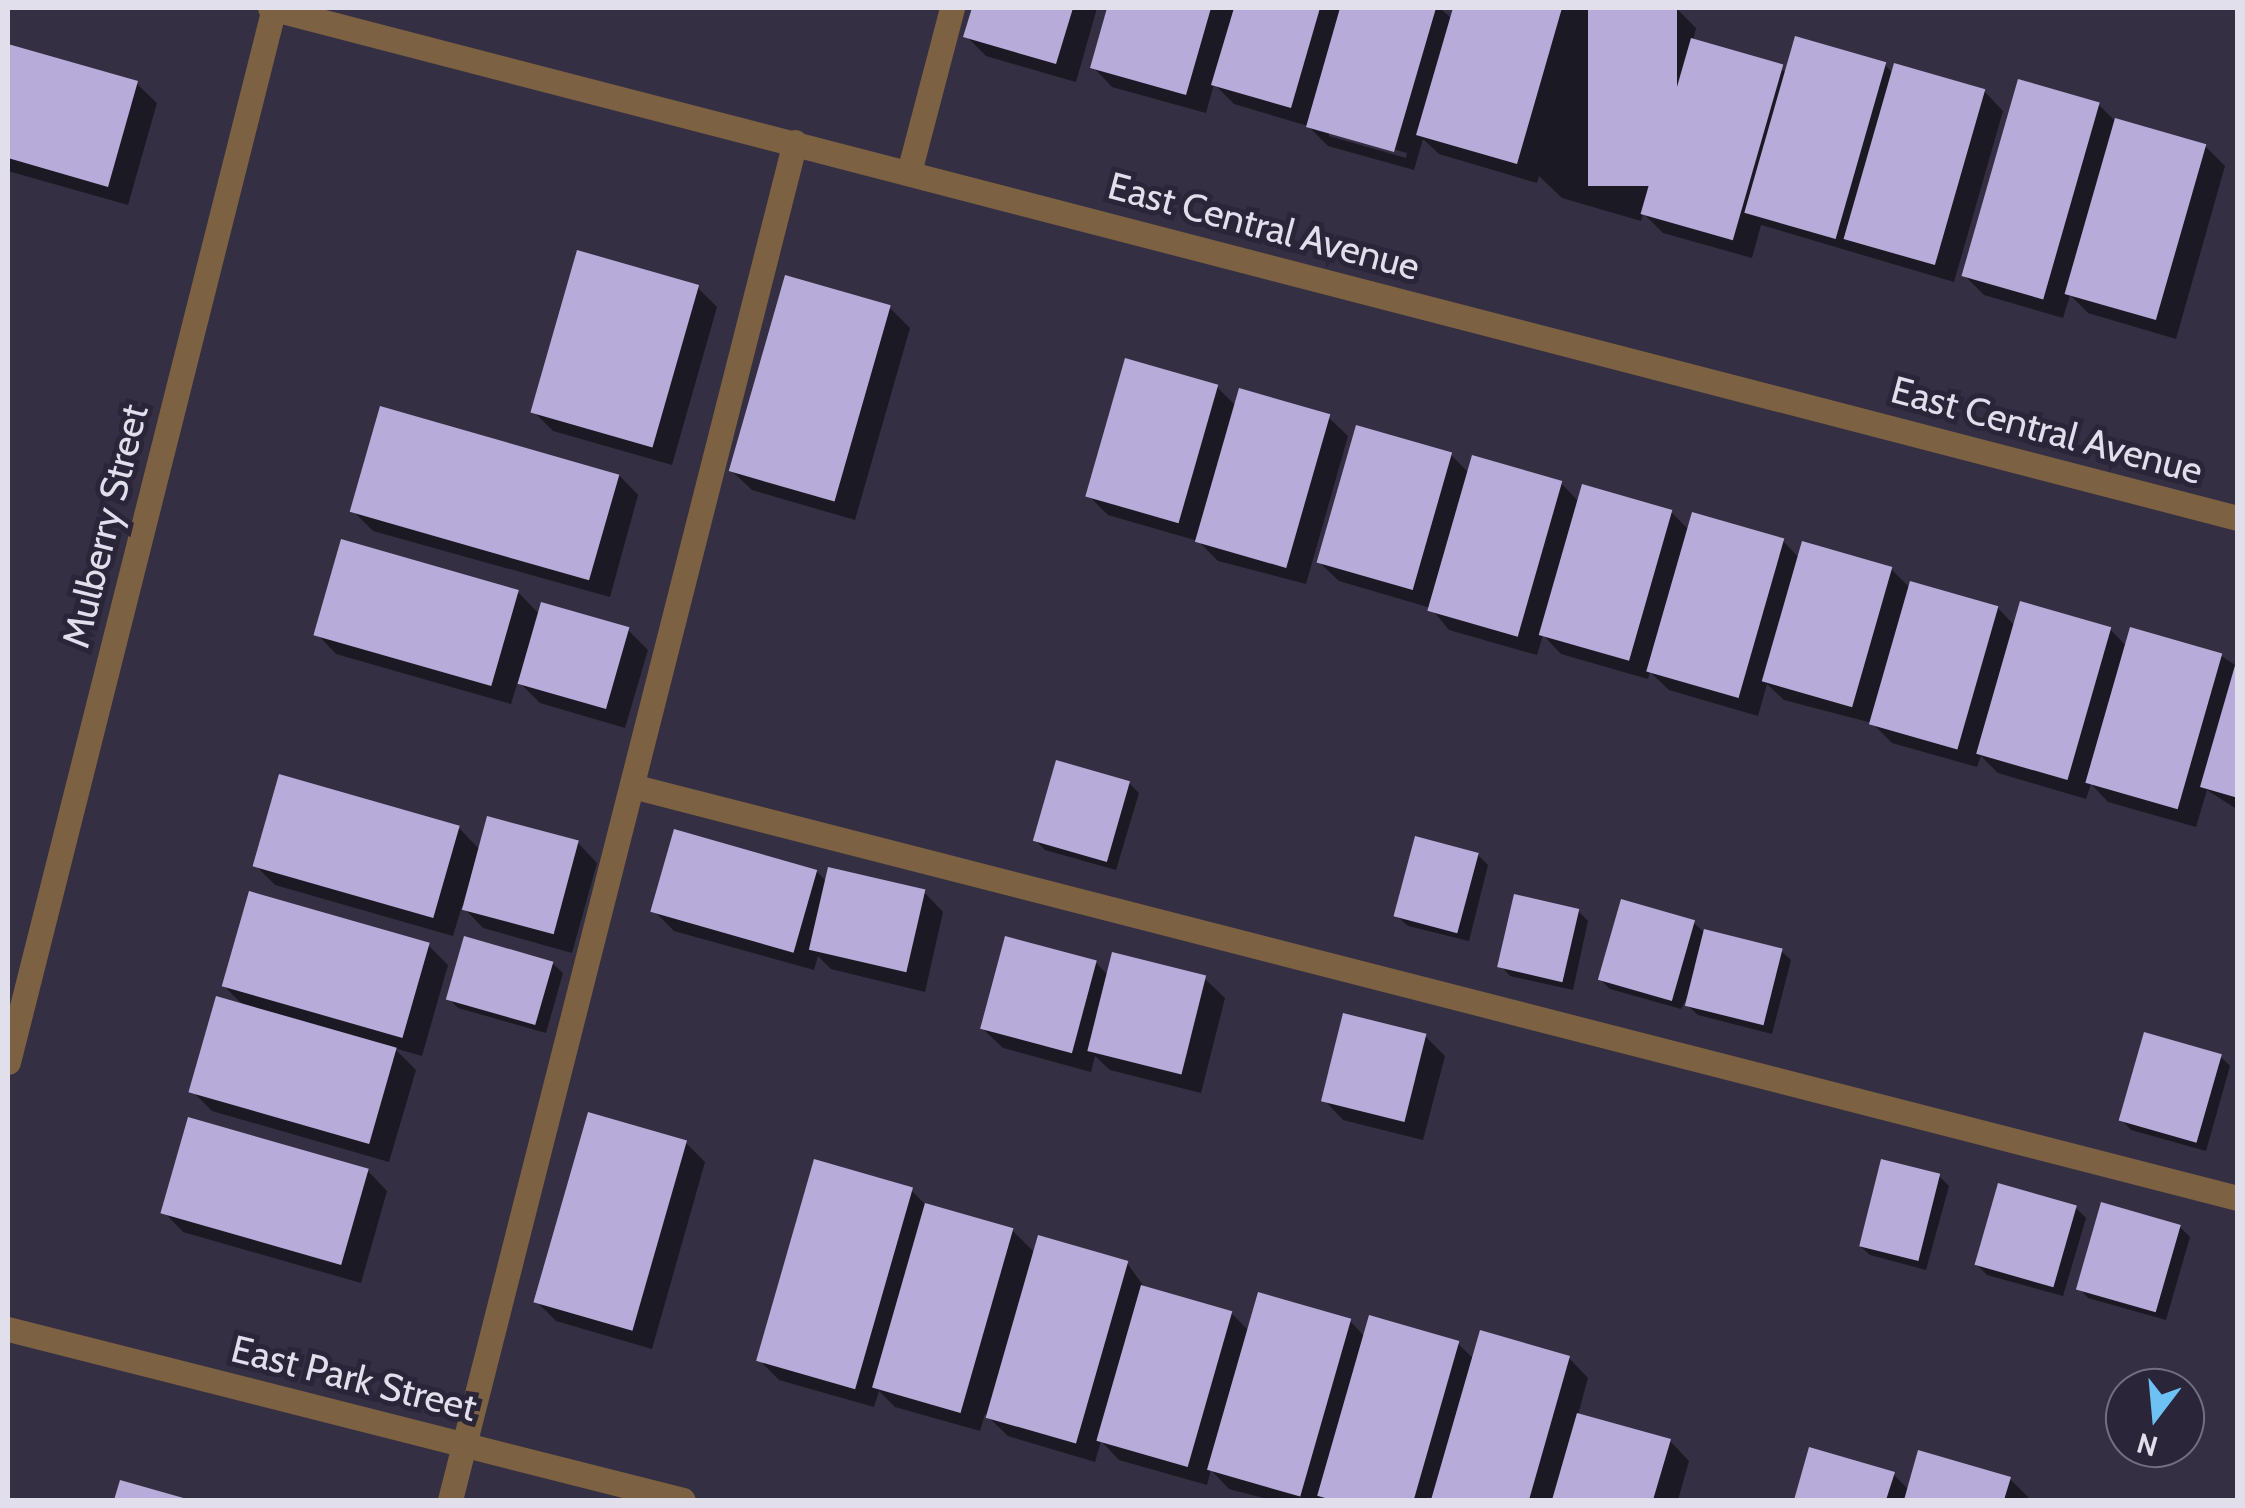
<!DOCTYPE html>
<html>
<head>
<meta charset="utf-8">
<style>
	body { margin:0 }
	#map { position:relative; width:2245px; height:1508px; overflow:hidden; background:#342f42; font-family:Cabin,sans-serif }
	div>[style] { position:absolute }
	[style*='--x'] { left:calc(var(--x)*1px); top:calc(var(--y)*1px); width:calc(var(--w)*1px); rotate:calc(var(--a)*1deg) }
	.shadow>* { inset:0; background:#0007 }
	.building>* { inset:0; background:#b7abd9; transform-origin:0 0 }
	.minor>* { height:25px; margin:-12.5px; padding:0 12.5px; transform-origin:12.5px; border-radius:12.5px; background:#7c6142 }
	span { translate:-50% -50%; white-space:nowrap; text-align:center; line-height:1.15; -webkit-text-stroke:10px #2a2538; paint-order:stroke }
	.street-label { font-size:38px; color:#e1dfeb }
	.frame { position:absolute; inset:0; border:10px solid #e1dfeb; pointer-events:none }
	.north { position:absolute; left:2105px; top:1368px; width:100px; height:100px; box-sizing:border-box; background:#2a2538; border:2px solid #736f80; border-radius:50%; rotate:196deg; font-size:28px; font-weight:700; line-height:40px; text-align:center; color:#e1dfeb }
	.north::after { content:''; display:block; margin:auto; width:35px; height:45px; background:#6dc2f3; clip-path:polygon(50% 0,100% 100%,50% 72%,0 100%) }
</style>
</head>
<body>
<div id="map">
	<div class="shadow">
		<div style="clip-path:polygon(974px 8px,1097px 8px,1076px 82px,986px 56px,966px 36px)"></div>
		<div style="clip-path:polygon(evenodd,1110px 8px,1440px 8px,1452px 19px,1455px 8px,1676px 8px,1696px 28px,1693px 41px,1787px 72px,1885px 65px,1893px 73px,1984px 91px,2003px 111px,1954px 282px,1761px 225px,1752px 258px,1663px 233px,1643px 213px,1641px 221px,1562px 198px,1539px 176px,1537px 183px,1439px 154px,1423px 139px,1414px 170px,1328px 146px,1308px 126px,1234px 104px,1214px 84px,1206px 113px,1112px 87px,1093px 67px,1110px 8px,1329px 131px,1407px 153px,1406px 158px,1329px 136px,1329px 131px)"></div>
		<div style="clip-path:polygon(8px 46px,137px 84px,157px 103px,128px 205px,8px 171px)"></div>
		<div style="clip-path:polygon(2099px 105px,2115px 121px,2205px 146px,2225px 166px,2176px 339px,2088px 313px,2070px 295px,2063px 318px,1984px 295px,1964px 275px)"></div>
		<div style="clip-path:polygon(697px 287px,717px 307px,672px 465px,553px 431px,533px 411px)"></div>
		<div style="clip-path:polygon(890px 308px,910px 328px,855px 520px,752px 490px,732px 471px)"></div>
		<div style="clip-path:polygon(1217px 387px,1237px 407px,1328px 417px,1348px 436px,1306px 584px,1218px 561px,1198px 541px,1108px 515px,1088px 495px)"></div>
		<div style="clip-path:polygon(1451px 455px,1469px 473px,1561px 483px,1579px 502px,1671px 512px,1689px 530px,1783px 541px,1799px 558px,1891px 569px,1911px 589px,1998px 608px,2015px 626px,2110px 629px,2127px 647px,2220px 655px,2238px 667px,2238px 810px,2207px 790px,2196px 827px,2108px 802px,2091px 784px,2086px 799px,1998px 773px,1981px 756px,1977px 767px,1892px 743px,1872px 723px,1784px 700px,1767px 684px,1758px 716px,1669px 690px,1650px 672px,1648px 679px,1561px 654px,1543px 635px,1537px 655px,1449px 630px,1431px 608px,1339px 581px,1319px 562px)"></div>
		<div style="clip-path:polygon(619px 475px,638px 495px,610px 597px,373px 531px,353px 511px)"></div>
		<div style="clip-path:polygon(518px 592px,540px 615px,628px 630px,648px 650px,625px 728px,540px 703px,518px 681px,511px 704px,336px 654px,317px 634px)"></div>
		<div style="clip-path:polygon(1129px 783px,1139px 793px,1116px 870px,1045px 850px,1035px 840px)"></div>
		<div style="clip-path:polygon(459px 828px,480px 850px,578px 843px,597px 863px,572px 953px,483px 928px,462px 906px,453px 936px,275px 885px,256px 866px)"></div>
		<div style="clip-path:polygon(1478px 855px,1488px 865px,1469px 941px,1408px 926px,1398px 917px)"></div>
		<div style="clip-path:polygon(817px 872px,827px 882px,924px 892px,943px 912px,925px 992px,831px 969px,818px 956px,814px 970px,674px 931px,654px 911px)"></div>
		<div style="clip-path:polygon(1578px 911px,1588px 921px,1573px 990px,1510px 976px,1501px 966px)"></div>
		<div style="clip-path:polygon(1694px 923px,1706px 934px,1781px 951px,1791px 960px,1772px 1034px,1698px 1015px,1688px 1006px,1694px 984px,1681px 1009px,1610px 989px,1600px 979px)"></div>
		<div style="clip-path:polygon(428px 945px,448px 965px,422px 1056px,394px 1048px,416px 1070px,389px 1162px,212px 1111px,192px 1091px,246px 1008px,224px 986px)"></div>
		<div style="clip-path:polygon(1096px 963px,1109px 976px,1205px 979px,1225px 998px,1201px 1093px,1110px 1070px,1095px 1056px,1091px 1072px,1003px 1048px,983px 1029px)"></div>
		<div style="clip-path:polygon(553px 964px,563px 973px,546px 1033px,458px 1008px,448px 998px)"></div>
		<div style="clip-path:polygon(1425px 1036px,1445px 1056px,1423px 1140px,1343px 1120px,1324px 1100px)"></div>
		<div style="clip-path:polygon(2220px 1056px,2230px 1066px,2206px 1151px,2131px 1130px,2122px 1120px)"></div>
		<div style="clip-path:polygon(685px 1142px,705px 1162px,652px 1349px,556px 1321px,537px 1302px)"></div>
		<div style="clip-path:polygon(368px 1171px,387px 1191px,361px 1283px,183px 1232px,164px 1212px)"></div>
		<div style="clip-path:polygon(1939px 1176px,1949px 1186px,1926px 1270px,1870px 1255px,1860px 1246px)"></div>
		<div style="clip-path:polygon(911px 1190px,927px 1206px,1012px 1230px,1035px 1253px,1127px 1263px,1145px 1288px,1231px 1313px,1249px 1331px,1350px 1321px,1365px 1337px,1458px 1344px,1474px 1359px,1569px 1358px,1588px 1378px,1578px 1415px,1670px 1441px,1689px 1461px,1678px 1500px,1271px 1500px,1229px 1489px,1211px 1470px,1207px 1485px,1119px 1460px,1101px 1441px,1095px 1462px,1008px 1436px,985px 1414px,980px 1431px,895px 1407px,879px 1391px,874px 1407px,779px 1380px,759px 1360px)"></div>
		<div style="clip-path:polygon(2076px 1208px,2086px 1218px,2063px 1296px,1987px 1275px,1977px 1265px)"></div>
		<div style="clip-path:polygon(2180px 1227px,2190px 1237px,2166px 1320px,2088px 1298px,2079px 1288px)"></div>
		<div style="clip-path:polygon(1811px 1450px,1893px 1474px,1909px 1490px,2010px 1479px,2030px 1499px,1797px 1500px)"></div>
	</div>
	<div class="building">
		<div style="clip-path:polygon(972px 8px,1073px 8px,1056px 64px,963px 37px)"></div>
		<div style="clip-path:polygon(1107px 8px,1211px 8px,1186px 95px,1090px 68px)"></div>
		<div style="clip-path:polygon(1234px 8px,1320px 8px,1291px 108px,1211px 85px)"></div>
		<div style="clip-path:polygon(1340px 8px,1436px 8px,1394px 152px,1306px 127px)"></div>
		<div style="clip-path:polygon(1453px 8px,1562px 8px,1517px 164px,1416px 135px)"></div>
		<div style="left:1588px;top:8px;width:89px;height:178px"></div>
		<div style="left:1795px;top:36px;width:95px;height:184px;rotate:16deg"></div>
		<div style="left:1691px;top:38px;width:96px;height:183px;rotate:16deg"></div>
		<div style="clip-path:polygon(8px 44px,138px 81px,108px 187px,8px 158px)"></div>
		<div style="left:1894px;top:63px;width:95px;height:183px;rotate:16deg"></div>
		<div style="left:2018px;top:79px;width:85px;height:205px;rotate:16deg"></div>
		<div style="left:2115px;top:118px;width:95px;height:183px;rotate:16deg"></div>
		<div style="left:577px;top:250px;width:127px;height:169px;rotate:16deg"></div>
		<div style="left:785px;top:275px;width:110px;height:204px;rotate:16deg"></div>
		<div style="left:1125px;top:358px;width:97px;height:144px;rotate:16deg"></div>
		<div style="left:1239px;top:388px;width:95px;height:160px;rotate:16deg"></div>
		<div style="left:380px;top:406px;width:249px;height:110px;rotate:16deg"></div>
		<div style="left:1356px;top:425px;width:100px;height:143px;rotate:16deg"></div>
		<div style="left:1472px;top:455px;width:94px;height:162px;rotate:16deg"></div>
		<div style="left:1582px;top:484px;width:94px;height:157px;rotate:16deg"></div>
		<div style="left:1692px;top:512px;width:96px;height:166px;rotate:16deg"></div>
		<div style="left:341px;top:539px;width:185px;height:100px;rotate:16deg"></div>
		<div style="left:1802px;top:541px;width:94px;height:146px;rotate:16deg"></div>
		<div style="left:1910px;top:581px;width:92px;height:149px;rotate:16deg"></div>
		<div style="left:2020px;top:601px;width:95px;height:159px;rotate:16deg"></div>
		<div style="left:541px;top:602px;width:92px;height:85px;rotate:16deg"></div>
		<div style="left:2130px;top:627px;width:96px;height:162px;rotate:16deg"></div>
		<div style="clip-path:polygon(2236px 662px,2238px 662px,2238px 798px,2200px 787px)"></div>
		<div style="left:1056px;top:760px;width:77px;height:84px;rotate:16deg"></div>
		<div style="left:279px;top:774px;width:188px;height:96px;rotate:16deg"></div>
		<div style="left:487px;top:816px;width:95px;height:97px;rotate:15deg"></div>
		<div style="left:674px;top:829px;width:149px;height:86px;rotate:16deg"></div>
		<div style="left:1415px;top:836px;width:66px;height:83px;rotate:15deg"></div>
		<div style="left:828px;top:867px;width:100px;height:85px;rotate:13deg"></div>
		<div style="left:249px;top:891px;width:188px;height:99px;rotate:16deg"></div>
		<div style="left:1514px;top:894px;width:67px;height:75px;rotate:13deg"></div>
		<div style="left:1621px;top:899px;width:77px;height:84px;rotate:16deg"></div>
		<div style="left:1704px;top:929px;width:81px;height:79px;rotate:14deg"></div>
		<div style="left:464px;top:936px;width:93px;height:66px;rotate:16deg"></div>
		<div style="left:1005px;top:936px;width:95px;height:96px;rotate:15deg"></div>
		<div style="left:1112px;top:952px;width:97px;height:102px;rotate:14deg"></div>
		<div style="left:216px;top:996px;width:188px;height:100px;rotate:16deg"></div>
		<div style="left:1343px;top:1013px;width:86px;height:91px;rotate:14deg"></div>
		<div style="left:2144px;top:1032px;width:81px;height:92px;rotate:16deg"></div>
		<div style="left:588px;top:1112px;width:103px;height:198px;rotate:16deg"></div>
		<div style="left:188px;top:1117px;width:188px;height:100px;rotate:16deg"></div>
		<div style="left:814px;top:1159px;width:103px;height:210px;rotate:16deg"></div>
		<div style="left:1881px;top:1159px;width:61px;height:90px;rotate:14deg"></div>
		<div style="left:1998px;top:1183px;width:82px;height:85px;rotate:16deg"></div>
		<div style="left:2101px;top:1202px;width:83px;height:91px;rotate:16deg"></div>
		<div style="left:925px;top:1203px;width:92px;height:192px;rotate:16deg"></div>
		<div style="left:1038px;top:1235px;width:94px;height:190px;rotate:16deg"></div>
		<div style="left:1141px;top:1285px;width:95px;height:162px;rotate:16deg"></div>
		<div style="left:1258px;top:1292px;width:97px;height:185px;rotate:16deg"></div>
		<div style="left:1369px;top:1315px;width:94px;height:188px;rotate:16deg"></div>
		<div style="clip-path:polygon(1480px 1330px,1570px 1356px,1529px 1500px,1431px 1500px)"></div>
		<div style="clip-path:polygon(1577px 1413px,1671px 1439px,1653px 1500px,1552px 1500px)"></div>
		<div style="clip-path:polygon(1809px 1447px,1895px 1472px,1886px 1500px,1794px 1500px)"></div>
		<div style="clip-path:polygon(1918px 1450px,2011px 1477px,2004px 1500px,1904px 1500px)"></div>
		<div style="clip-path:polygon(120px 1480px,187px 1499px,186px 1500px,114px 1500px)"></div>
	</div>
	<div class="minor">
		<div style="--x:270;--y:8;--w:2033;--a:14.53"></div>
		<div style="--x:909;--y:172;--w:170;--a:-75.3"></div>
		<div style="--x:632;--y:786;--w:1658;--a:14.39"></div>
		<div style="--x:8;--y:1062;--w:1087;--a:-75.84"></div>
		<div style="--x:8;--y:1329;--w:696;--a:14.22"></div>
		<div style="--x:450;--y:1500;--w:1401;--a:-75.75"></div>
	</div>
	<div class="street-label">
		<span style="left:1264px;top:226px;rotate:15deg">East Central Avenue</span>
		<span style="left:2047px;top:430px;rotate:15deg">East Central Avenue</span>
		<span style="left:105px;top:526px;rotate:-76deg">Mulberry Street</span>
		<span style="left:354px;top:1378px;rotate:14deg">East Park Street</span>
	</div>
	<div class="frame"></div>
	<div class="north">N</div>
</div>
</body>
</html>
